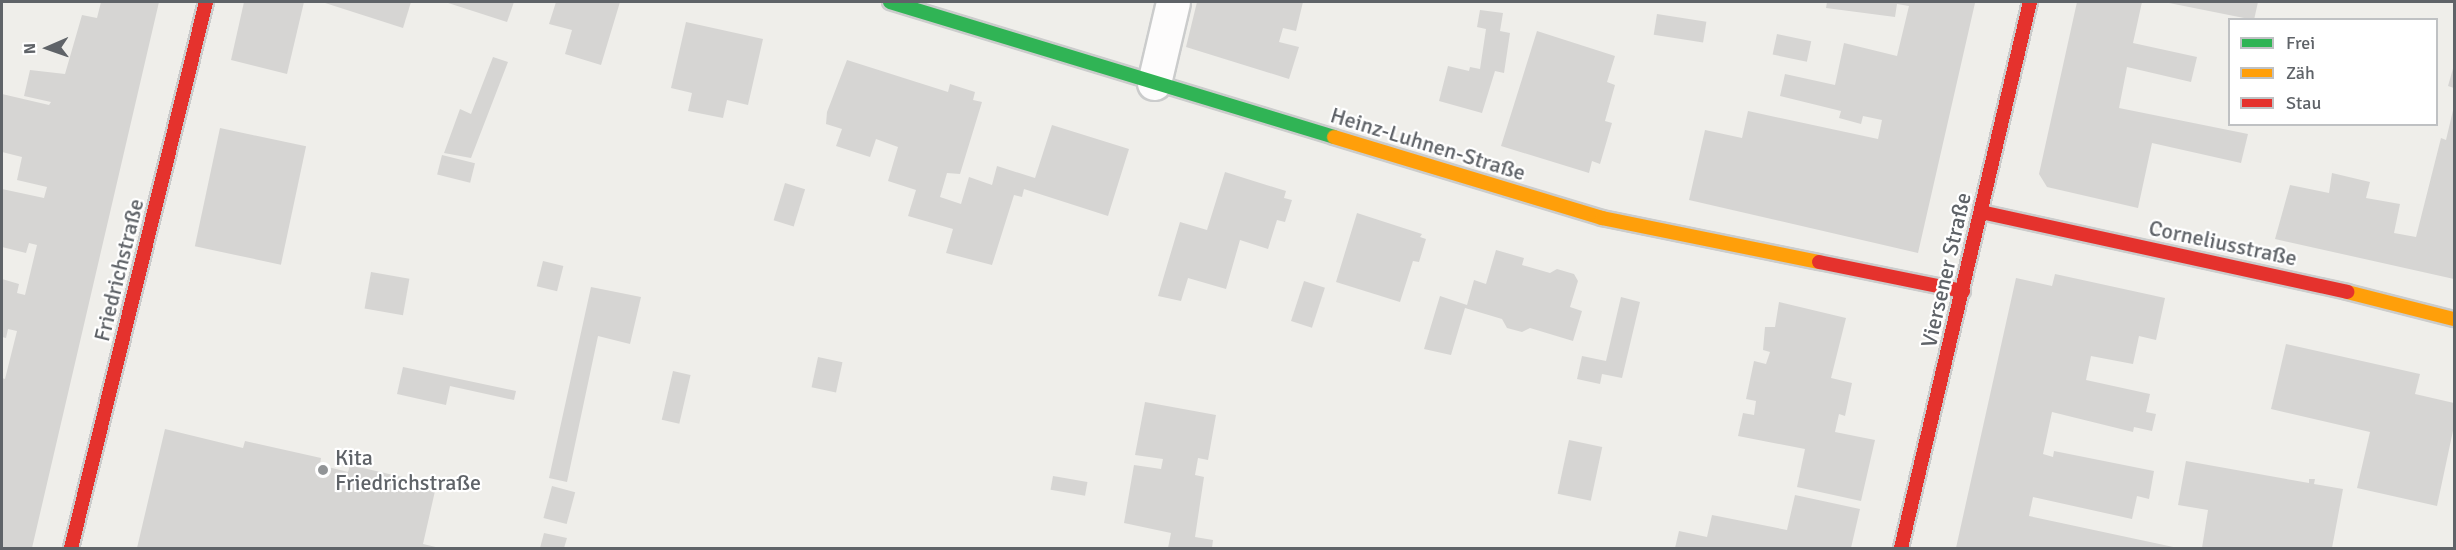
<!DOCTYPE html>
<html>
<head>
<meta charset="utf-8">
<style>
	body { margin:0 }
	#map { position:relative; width:2456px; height:550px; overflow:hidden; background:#efeeea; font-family:Signika,sans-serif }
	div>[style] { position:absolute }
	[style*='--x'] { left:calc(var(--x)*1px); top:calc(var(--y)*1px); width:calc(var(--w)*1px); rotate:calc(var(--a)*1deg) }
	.building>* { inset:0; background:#d6d5d3; transform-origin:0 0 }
	.roads { filter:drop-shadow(2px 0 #cbcccc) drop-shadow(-2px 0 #cbcccc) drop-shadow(0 2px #cbcccc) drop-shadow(0 -2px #cbcccc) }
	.street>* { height:33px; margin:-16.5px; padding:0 16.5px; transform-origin:16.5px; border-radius:16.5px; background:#fdfcfc }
	.fast>* { height:14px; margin:-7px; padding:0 7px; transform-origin:7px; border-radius:7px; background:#30b455 }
	.slow>* { height:14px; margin:-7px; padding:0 7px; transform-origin:7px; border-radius:7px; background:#ff9f0a }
	.jam>* { height:14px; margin:-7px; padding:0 7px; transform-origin:7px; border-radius:7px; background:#e5322d }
	.dots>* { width:16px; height:16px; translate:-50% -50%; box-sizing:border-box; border:3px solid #fff; border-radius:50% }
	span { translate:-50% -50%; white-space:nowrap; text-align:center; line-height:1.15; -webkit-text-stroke:4.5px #fff; paint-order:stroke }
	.street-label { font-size:22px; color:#5f6368 }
	.poi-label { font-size:22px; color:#5f6368 }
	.left { translate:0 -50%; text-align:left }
	.frame { position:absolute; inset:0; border:3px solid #5f6368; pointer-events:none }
	.legend { position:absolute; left:2228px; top:18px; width:210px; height:108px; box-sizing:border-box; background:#fff; border:2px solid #bfc1c3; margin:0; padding:8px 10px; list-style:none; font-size:18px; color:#5f6368 }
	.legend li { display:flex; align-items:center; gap:12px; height:30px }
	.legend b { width:30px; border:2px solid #bfc1c3 }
	.north { position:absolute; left:18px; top:18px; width:60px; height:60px; -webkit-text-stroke:4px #fff; paint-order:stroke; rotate:268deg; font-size:16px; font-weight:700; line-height:24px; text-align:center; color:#5f6368 }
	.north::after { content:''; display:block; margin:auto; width:21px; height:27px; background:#5f6368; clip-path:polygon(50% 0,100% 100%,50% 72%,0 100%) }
</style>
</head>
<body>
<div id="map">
	<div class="building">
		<div style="clip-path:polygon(101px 2px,159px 2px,32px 548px,2px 548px,2px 378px,5px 379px,17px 331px,8px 329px,6px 338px,2px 337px,2px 279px,19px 284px,17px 293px,25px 295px,37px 245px,29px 243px,26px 253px,2px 247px,2px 189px,44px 198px,47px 187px,17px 180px,22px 157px,2px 152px,2px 94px,49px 105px,51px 102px,24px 96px,30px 70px,65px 74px,82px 15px,97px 18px)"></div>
		<div style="clip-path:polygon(244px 2px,304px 2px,287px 74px,231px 60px)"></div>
		<div style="clip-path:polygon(322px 2px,411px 2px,403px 28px)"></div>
		<div style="clip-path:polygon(445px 2px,514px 2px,507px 22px)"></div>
		<div style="clip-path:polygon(556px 2px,620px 2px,601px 65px,565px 54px,572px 30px,549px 24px)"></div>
		<div style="clip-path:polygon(1197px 2px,1303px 2px,1296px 31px,1283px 28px,1279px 42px,1299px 47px,1289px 79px,1186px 47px)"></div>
		<div style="clip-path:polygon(1827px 2px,1975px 3px,1918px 253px,1689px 200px,1705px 130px,1742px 138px,1748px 111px,1878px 139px,1882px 120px,1863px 116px,1861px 124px,1839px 118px,1841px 111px,1780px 96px,1785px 74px,1835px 85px,1844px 43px,1897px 56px,1909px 6px,1897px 4px,1895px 17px,1826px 8px)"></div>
		<div style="clip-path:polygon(2077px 2px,2142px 2px,2133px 43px,2197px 57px,2191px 82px,2127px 67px,2119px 108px,2248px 134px,2241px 163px,2152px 143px,2138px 208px,2047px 187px,2039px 174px)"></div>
		<div style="clip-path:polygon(2164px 2px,2258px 2px,2254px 20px)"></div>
		<div style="clip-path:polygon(1480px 10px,1503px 13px,1500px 31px,1510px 33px,1504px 73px,1495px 71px,1482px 113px,1439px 101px,1448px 66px,1469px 71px,1470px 67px,1480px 69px,1486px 29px,1477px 27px)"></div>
		<div style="left:1657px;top:14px;width:50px;height:21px;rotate:9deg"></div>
		<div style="clip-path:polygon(686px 22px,763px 39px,748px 105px,727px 100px,723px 118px,688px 111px,692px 93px,671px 88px)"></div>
		<div style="clip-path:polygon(1537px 31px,1615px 56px,1607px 82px,1615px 85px,1605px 121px,1612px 123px,1600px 164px,1592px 161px,1589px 173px,1501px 146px)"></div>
		<div style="left:1777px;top:34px;width:35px;height:21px;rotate:12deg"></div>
		<div style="clip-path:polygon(493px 57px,508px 62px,471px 158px,444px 153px,460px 109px,471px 114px)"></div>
		<div style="clip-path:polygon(847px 60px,948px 92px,950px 84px,975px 92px,973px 100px,982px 102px,960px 174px,947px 173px,940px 197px,961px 204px,969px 177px,992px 185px,997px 166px,1035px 178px,1052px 125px,1129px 149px,1108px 216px,1024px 189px,1022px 197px,1014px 195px,992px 265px,946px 253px,953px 229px,908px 216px,916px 190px,888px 181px,898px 147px,876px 139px,870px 157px,836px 146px,842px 129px,826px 124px,827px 112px)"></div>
		<div style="clip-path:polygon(2454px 65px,2454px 88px,2448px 86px)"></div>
		<div style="clip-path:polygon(2454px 106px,2454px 279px,2275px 239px,2290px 185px,2329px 193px,2332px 173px,2370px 182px,2366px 198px,2400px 204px,2394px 233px,2416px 237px,2441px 138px,2446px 140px)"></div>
		<div style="left:220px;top:128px;width:88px;height:121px;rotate:12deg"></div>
		<div style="left:442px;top:155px;width:34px;height:20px;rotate:14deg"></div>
		<div style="clip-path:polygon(1225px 172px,1286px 191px,1284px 198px,1292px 200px,1285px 222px,1277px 220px,1268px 249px,1240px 240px,1226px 289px,1188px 278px,1181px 301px,1158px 296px,1180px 222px,1207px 230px)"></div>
		<div style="left:785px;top:183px;width:21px;height:39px;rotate:17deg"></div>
		<div style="clip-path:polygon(1357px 213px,1422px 234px,1420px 237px,1426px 239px,1419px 262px,1413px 261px,1400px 302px,1336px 282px)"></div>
		<div style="clip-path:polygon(1496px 250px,1524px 258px,1522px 265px,1550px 273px,1557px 269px,1574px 274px,1578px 281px,1570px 307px,1582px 311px,1573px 341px,1530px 328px,1522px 332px,1507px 328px,1502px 319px,1465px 308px,1451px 355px,1424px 349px,1440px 296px,1467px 305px,1474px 280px,1486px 284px)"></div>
		<div style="left:543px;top:261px;width:21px;height:26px;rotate:14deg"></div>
		<div style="left:371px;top:272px;width:39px;height:37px;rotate:10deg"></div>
		<div style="clip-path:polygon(2055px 274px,2165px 298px,2156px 340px,2139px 336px,2133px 364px,2091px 356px,2086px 380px,2150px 394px,2146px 412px,2156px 414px,2152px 431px,2134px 427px,2133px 432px,2052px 412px,2043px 454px,2053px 457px,2054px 451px,2154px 471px,2149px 499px,2137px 496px,2132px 519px,2033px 497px,2029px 516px,2178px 548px,1956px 548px,2016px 278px,2052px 286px)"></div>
		<div style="left:1304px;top:281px;width:22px;height:42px;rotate:18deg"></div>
		<div style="clip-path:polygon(591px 287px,641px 297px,630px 344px,598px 336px,567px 482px,549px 478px)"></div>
		<div style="clip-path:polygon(1621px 297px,1640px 302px,1622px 378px,1602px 374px,1600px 384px,1577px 379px,1582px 356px,1606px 361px)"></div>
		<div style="clip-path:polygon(1779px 302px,1846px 318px,1831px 378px,1852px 383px,1845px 416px,1839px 414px,1835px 432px,1875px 440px,1861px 501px,1797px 487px,1805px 449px,1738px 436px,1743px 413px,1754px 415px,1756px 401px,1746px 399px,1754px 361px,1766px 364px,1770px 352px,1763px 350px,1765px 327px,1775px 327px)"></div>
		<div style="clip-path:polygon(2286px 344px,2420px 374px,2415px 394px,2454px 403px,2454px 426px,2437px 506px,2357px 488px,2370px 432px,2271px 409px)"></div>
		<div style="left:818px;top:357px;width:25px;height:31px;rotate:12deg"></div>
		<div style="clip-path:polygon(403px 367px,516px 391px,514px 400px,450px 386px,446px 405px,397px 394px)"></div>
		<div style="left:673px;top:371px;width:18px;height:50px;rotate:13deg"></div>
		<div style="clip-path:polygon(1145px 402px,1216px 415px,1208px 460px,1198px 458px,1195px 475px,1204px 477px,1195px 537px,1213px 540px,1212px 548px,1168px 548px,1171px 533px,1124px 523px,1134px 465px,1161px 469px,1163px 459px,1135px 455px)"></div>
		<div style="clip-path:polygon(165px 429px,243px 448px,245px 441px,321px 458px,320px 465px,348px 472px,350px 465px,402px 477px,400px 483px,435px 491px,423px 544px,440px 548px,137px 548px)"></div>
		<div style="left:1569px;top:440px;width:34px;height:55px;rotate:12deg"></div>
		<div style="clip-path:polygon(2186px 461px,2309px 483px,2309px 479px,2315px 479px,2314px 484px,2343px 489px,2332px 548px,2202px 548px,2208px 510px,2178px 505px)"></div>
		<div style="left:1053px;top:476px;width:35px;height:14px;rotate:10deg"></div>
		<div style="left:552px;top:486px;width:24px;height:33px;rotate:15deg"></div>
		<div style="clip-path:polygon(1795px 495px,1860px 509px,1851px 548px,1675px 548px,1679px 531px,1707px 537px,1712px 515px,1787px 530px)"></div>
		<div style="clip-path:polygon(544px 533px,567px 538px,564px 548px,540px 548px)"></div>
	</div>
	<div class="roads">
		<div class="street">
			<div style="--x:1154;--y:83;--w:83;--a:-76.8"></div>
		</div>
		<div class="fast">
			<div style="--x:890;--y:2;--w:464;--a:16.9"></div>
		</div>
		<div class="slow">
			<div style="--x:1334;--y:137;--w:280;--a:16.8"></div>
			<div style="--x:1602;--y:218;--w:221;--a:11.5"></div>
			<div style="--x:2347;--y:292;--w:110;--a:14.2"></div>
		</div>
		<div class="jam">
			<div style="--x:1981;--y:212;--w:375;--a:12.3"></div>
			<div style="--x:1819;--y:262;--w:147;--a:11.4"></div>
			<div style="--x:71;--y:548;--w:562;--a:-76.11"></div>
			<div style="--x:1901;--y:548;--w:561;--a:-76.71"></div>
		</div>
	</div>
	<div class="dots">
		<div style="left:323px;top:470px;background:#919496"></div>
	</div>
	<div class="street-label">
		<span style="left:1428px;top:144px;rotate:17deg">Heinz-Luhnen-Straße</span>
		<span style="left:2223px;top:243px;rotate:12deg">Corneliusstraße</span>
		<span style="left:119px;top:270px;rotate:-76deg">Friedrichstraße</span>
		<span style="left:1946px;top:270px;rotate:-77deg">Viersener Straße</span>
	</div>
	<div class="poi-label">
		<span class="left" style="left:335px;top:470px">Kita<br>Friedrichstraße</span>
	</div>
	<div class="frame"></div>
	<ul class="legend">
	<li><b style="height:8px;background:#30b455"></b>Frei</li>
	<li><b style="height:8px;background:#ff9f0a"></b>Zäh</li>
	<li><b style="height:8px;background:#e5322d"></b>Stau</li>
	</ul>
	<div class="north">N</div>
</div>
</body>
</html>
